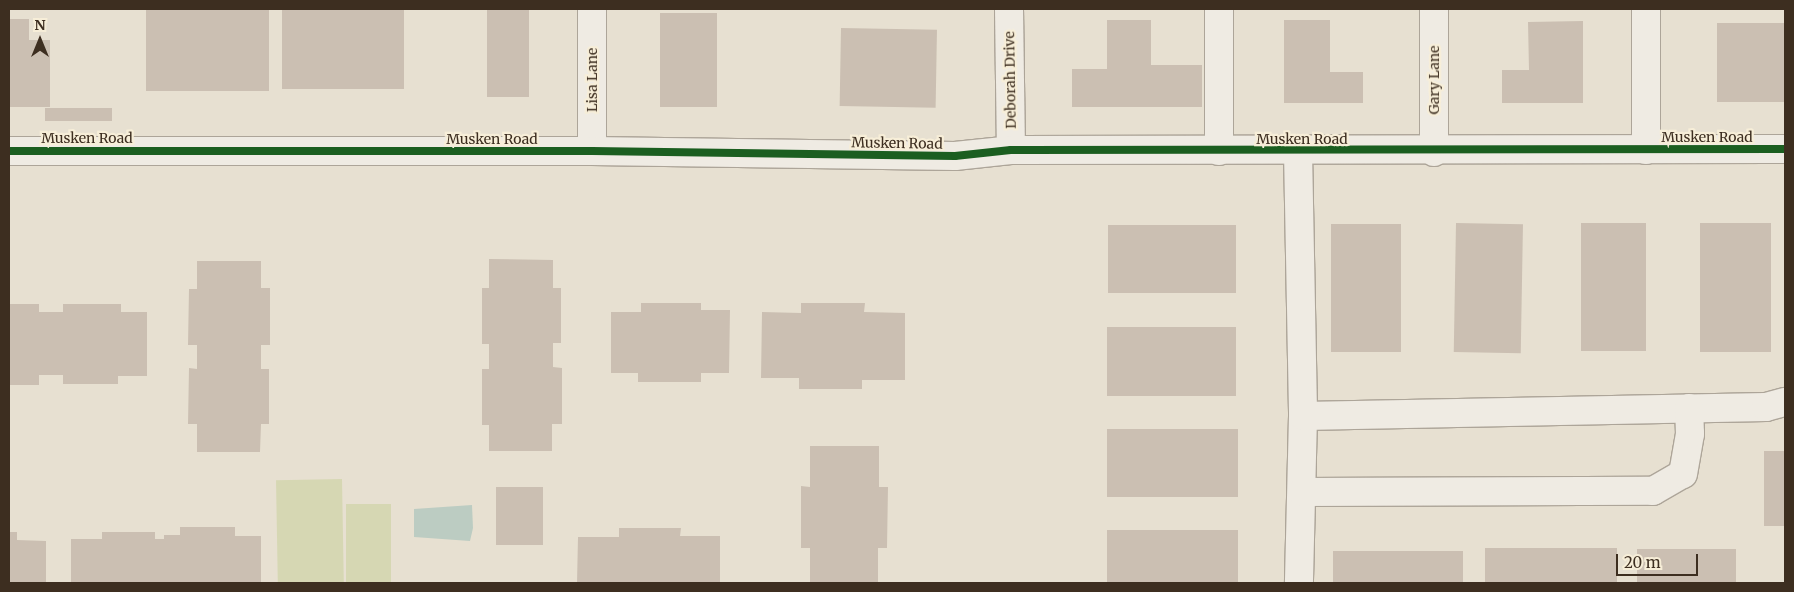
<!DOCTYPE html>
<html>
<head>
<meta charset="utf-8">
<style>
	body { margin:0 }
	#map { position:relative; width:1794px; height:592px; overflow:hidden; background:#e7e0d1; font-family:Merriweather,serif }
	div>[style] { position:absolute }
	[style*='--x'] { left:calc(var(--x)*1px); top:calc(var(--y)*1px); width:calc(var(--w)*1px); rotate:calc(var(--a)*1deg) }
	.green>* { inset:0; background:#d6d7b3; transform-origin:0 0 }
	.water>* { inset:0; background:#bcccc2 }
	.building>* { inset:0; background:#cbbfb2; transform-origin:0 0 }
	.roads { filter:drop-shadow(1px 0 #ada599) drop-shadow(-1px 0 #ada599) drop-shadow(0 1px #ada599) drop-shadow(0 -1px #ada599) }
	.minor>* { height:28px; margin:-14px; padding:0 14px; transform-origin:14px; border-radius:14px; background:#efebe3 }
	.cycleway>* { height:8px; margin:-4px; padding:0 4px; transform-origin:4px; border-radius:4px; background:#1b5e20 }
	span { translate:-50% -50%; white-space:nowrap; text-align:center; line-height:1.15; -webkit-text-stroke:4.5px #f7eed8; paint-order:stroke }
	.street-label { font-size:14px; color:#3d2e20 }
	.frame { position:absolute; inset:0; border:10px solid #3d2e20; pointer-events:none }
	.north { position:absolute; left:15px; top:15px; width:50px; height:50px; -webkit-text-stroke:4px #f7eed8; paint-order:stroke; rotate:0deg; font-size:14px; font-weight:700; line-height:20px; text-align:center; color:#3d2e20 }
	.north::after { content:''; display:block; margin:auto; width:18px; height:22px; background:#3d2e20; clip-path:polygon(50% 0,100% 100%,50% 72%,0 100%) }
	.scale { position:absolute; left:1616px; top:554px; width:82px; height:22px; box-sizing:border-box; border:2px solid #3d2e20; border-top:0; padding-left:6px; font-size:15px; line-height:18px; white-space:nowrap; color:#3d2e20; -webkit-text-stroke:4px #f7eed8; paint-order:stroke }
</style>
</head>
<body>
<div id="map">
	<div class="green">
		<div style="left:342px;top:479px;width:104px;height:66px;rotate:89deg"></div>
		<div style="left:346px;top:504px;width:45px;height:79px"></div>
	</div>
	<div class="water">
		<div style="clip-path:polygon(472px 505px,473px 528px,470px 541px,414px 537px,414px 509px)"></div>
	</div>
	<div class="building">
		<div style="left:146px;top:9px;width:123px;height:82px"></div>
		<div style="left:282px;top:9px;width:122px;height:80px"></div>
		<div style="left:487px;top:9px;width:42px;height:88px"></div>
		<div style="left:660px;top:13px;width:57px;height:94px"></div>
		<div style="clip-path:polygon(9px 19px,29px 19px,29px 40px,50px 40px,50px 107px,9px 107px)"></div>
		<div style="clip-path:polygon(1107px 20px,1151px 20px,1151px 65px,1202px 65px,1202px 107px,1072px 107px,1072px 69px,1107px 69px)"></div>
		<div style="clip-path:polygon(1284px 20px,1330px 20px,1330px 72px,1363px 72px,1363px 103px,1284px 103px)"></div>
		<div style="clip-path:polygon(1583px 21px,1583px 103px,1502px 103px,1502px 70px,1529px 70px,1528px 22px)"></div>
		<div style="left:1717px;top:23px;width:68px;height:79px"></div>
		<div style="left:841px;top:28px;width:96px;height:78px;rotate:1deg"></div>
		<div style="left:45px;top:108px;width:67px;height:13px"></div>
		<div style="left:1456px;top:223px;width:67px;height:129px;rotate:1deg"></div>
		<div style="left:1581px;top:223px;width:65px;height:128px"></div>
		<div style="left:1700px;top:223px;width:71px;height:129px"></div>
		<div style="left:1331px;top:224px;width:70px;height:128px"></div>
		<div style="left:1108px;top:225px;width:128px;height:68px"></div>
		<div style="clip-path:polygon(489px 259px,553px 260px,553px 288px,561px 288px,561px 343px,553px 343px,553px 367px,562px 368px,562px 424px,552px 424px,552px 451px,489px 451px,489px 425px,482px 425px,482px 369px,489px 369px,489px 344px,482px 344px,482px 288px,489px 288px)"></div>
		<div style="clip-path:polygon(197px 261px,261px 261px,261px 288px,270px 288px,270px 345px,261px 345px,261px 369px,269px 369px,269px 424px,261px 424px,260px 452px,197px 452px,197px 424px,188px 424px,189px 368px,197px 369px,197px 345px,188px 345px,189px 289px,197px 289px)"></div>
		<div style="clip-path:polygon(641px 303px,701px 303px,701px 310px,730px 310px,729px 373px,701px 373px,701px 382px,638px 382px,638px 373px,611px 373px,611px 312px,641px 312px)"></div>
		<div style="clip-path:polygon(801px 303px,865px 303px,864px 312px,905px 313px,905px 380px,862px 380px,862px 389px,799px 389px,799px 378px,761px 378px,762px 312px,801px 313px)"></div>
		<div style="clip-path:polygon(9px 304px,39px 304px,39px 312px,63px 312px,63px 304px,121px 304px,121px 312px,147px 312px,147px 376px,118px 376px,118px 384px,63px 384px,63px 375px,39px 375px,39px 385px,9px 385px)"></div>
		<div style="left:1107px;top:327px;width:129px;height:69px"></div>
		<div style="left:1107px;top:429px;width:131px;height:68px"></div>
		<div style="clip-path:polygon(810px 446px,879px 446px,879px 487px,888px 487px,887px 548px,878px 548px,878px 583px,810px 583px,810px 548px,801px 548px,801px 486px,810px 487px)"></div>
		<div style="left:1764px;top:451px;width:21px;height:75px"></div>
		<div style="left:496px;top:487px;width:47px;height:58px"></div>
		<div style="clip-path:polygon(180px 527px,235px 527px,235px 536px,261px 536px,261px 583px,71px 583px,71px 539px,102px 539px,102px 532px,155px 532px,155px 539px,164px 539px,164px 535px,180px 535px)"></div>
		<div style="clip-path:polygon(619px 528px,681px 528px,680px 536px,720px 536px,720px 583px,577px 583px,578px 537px,619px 537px)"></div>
		<div style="left:1107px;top:530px;width:131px;height:53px"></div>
		<div style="clip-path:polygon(9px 532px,17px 532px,17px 540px,46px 541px,46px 583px,9px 583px)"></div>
		<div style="left:1485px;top:548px;width:132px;height:35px"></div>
		<div style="left:1637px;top:549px;width:99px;height:34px"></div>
		<div style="left:1333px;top:551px;width:130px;height:32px"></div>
	</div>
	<div class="roads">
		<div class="minor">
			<div style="--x:592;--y:9;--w:142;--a:90"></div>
			<div style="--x:1009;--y:9;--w:141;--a:89.2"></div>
			<div style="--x:1646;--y:150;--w:141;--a:-90"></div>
			<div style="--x:9;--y:151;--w:583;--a:0"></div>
			<div style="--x:592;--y:151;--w:363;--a:0.8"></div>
			<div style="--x:955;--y:156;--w:56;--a:-6.1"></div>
			<div style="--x:1011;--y:150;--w:774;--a:-0.07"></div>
			<div style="--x:1219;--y:151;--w:142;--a:-90"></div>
			<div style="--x:1298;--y:151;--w:265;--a:88.9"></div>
			<div style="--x:1303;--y:416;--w:167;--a:91.4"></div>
			<div style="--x:1434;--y:152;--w:143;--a:-90"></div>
			<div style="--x:1303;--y:416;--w:463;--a:-1.1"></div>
			<div style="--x:1766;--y:407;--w:20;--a:-15"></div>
			<div style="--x:1302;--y:492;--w:351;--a:-0.2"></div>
			<div style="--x:1653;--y:491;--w:34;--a:-30"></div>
			<div style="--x:1683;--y:474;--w:41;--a:-80.1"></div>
			<div style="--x:1690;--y:434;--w:26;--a:-92"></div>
		</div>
	</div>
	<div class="cycleway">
		<div style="--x:9;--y:151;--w:583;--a:0"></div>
		<div style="--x:592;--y:151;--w:363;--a:0.8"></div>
		<div style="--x:955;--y:156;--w:56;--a:-6.1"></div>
		<div style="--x:1011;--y:150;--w:774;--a:-0.07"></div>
	</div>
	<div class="street-label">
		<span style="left:592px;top:80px;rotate:-90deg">Lisa Lane</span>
		<span style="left:1010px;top:80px;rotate:-91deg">Deborah Drive</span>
		<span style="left:1434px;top:80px;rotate:-90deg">Gary Lane</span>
		<span style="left:1707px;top:137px">Musken Road</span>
		<span style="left:87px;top:138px">Musken Road</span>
		<span style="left:492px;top:139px">Musken Road</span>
		<span style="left:1302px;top:139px">Musken Road</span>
		<span style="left:897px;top:143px;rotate:1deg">Musken Road</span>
	</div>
	<div class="frame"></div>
	<div class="north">N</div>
	<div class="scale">20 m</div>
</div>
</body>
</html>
